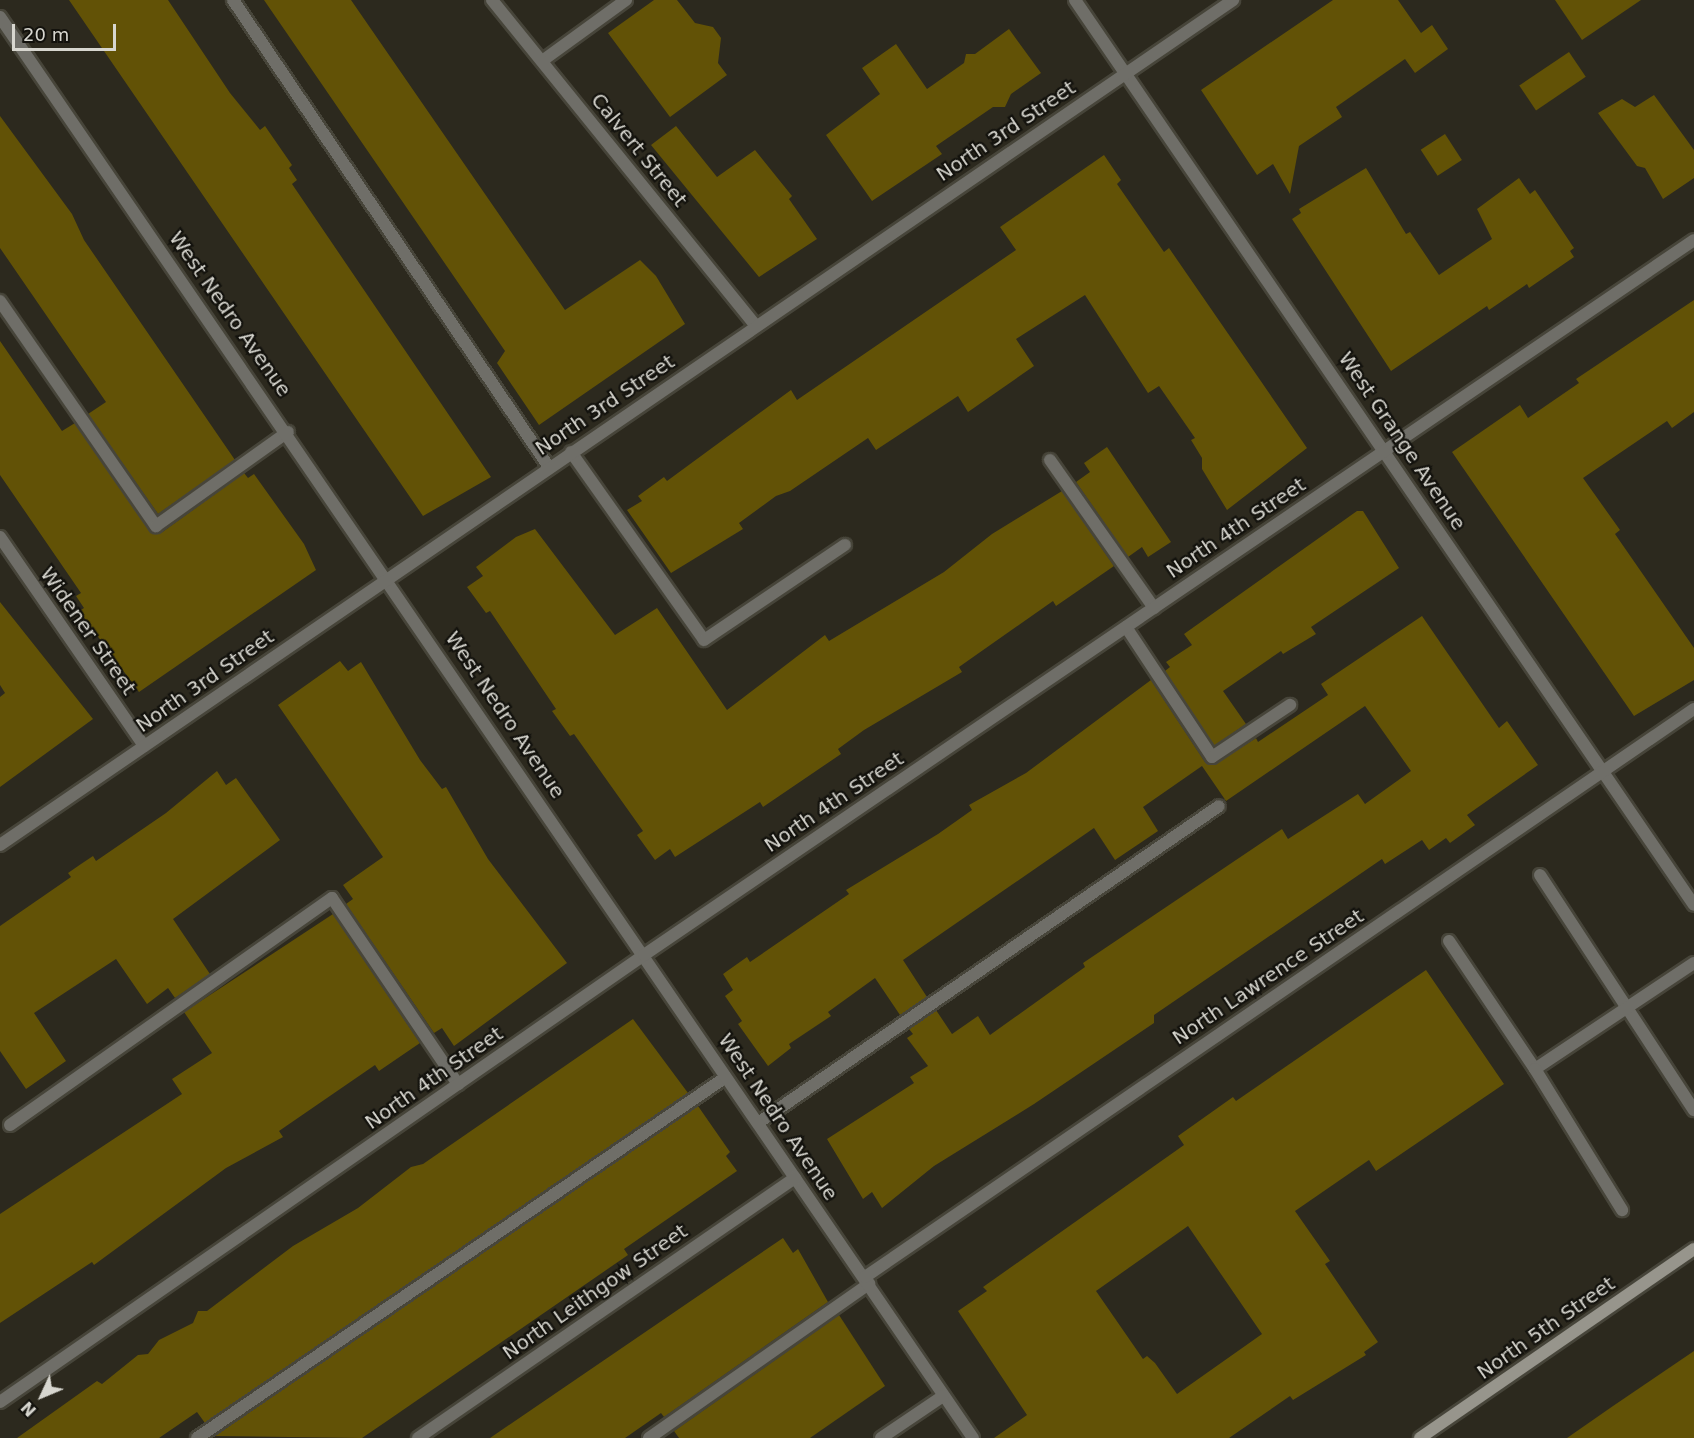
<!DOCTYPE html>
<html>
<head>
<meta charset="utf-8">
<style>
	body { margin:0 }
	#map { position:relative; width:1694px; height:1438px; overflow:hidden; background:#2c291e; font-family:"DejaVu Sans",sans-serif }
	div>[style] { position:absolute }
	[style*='--x'] { left:calc(var(--x)*1px); top:calc(var(--y)*1px); width:calc(var(--w)*1px); rotate:calc(var(--a)*1deg) }
	.building>* { inset:0; background:#625206; transform-origin:0 0 }
	.roads { filter:drop-shadow(2px 0 #47453a) drop-shadow(-2px 0 #47453a) drop-shadow(0 2px #47453a) drop-shadow(0 -2px #47453a) }
	.lane>* { height:12px; margin:-6px; padding:0 6px; transform-origin:6px; border-radius:6px; background:#6f6e68 }
	.street>* { height:12px; margin:-6px; padding:0 6px; transform-origin:6px; border-radius:6px; background:#6f6e68 }
	.secondary>* { height:12px; margin:-6px; padding:0 6px; transform-origin:6px; border-radius:6px; background:#97958c }
	span { translate:-50% -50%; white-space:nowrap; text-align:center; line-height:1.15; -webkit-text-stroke:4.5px #13120d; paint-order:stroke }
	.street-label { font-size:20px; color:#d7d6cf }
	.north { position:absolute; left:12px; top:1366px; width:60px; height:60px; -webkit-text-stroke:4px #13120d; paint-order:stroke; rotate:226deg; font-size:16px; font-weight:700; line-height:24px; text-align:center; color:#d7d6cf }
	.north::after { content:''; display:block; margin:auto; width:21px; height:27px; background:#d7d6cf; clip-path:polygon(50% 0,100% 100%,50% 72%,0 100%) }
	.scale { position:absolute; left:12px; top:24px; width:104px; height:27px; box-sizing:border-box; border:3px solid #d7d6cf; border-top:0; padding-left:8px; font-size:18px; line-height:21px; white-space:nowrap; color:#d7d6cf; -webkit-text-stroke:4px #13120d; paint-order:stroke }
</style>
</head>
<body>
<div id="map">
	<div class="building">
		<div style="clip-path:polygon(69px 0,168px 0,230px 93px,260px 130px,265px 126px,292px 165px,289px 168px,297px 180px,292px 184px,491px 477px,423px 516px)"></div>
		<div style="clip-path:polygon(264px 0,351px 0,565px 310px,640px 260px,656px 276px,685px 324px,539px 425px,497px 363px,505px 351px)"></div>
		<div style="clip-path:polygon(654px 0,677px 0,695px 23px,713px 27px,721px 38px,718px 63px,727px 75px,670px 117px,608px 33px)"></div>
		<div style="clip-path:polygon(1333px 0,1398px 0,1421px 33px,1432px 25px,1448px 49px,1415px 73px,1405px 59px,1336px 107px,1342px 117px,1299px 146px,1290px 194px,1273px 164px,1257px 175px,1201px 90px)"></div>
		<div style="clip-path:polygon(1555px 0,1641px 0,1582px 40px)"></div>
		<div style="clip-path:polygon(1009px 29px,1041px 73px,1011px 94px,1005px 107px,993px 107px,936px 146px,942px 154px,872px 201px,826px 135px,880px 94px,862px 68px,896px 44px,927px 89px,964px 63px,966px 54px,975px 54px)"></div>
		<div style="left:1569px;top:52px;width:30px;height:60px;rotate:56deg"></div>
		<div style="clip-path:polygon(1654px 95px,1694px 150px,1694px 178px,1663px 199px,1645px 168px,1637px 166px,1598px 113px,1622px 99px,1635px 107px)"></div>
		<div style="clip-path:polygon(0 116px,72px 214px,84px 240px,235px 460px,158px 514px,88px 414px,106px 402px,0 248px)"></div>
		<div style="clip-path:polygon(676px 126px,717px 177px,755px 150px,792px 196px,789px 199px,817px 239px,759px 277px,651px 145px)"></div>
		<div style="left:1445px;top:134px;width:31px;height:29px;rotate:57deg"></div>
		<div style="clip-path:polygon(1104px 155px,1121px 180px,1117px 184px,1164px 252px,1169px 248px,1307px 448px,1227px 510px,1202px 469px,1202px 458px,1191px 440px,1195px 438px,1159px 386px,1148px 393px,1085px 295px,1016px 339px,1034px 366px,968px 412px,958px 396px,876px 450px,868px 438px,790px 491px,776px 496px,739px 523px,743px 529px,671px 573px,627px 510px,642px 501px,638px 496px,664px 477px,667px 481px,791px 390px,797px 400px,1016px 250px,1000px 227px)"></div>
		<div style="clip-path:polygon(1366px 168px,1406px 234px,1410px 232px,1439px 275px,1492px 239px,1477px 209px,1519px 178px,1530px 194px,1535px 190px,1574px 248px,1570px 251px,1574px 257px,1529px 288px,1527px 284px,1489px 310px,1487px 306px,1391px 371px,1292px 219px,1301px 213px,1299px 209px)"></div>
		<div style="clip-path:polygon(1694px 300px,1694px 412px,1672px 428px,1667px 421px,1583px 478px,1620px 530px,1615px 534px,1694px 648px,1694px 680px,1634px 716px,1452px 452px,1520px 405px,1528px 418px,1579px 383px,1576px 379px)"></div>
		<div style="clip-path:polygon(0 341px,62px 431px,75px 423px,152px 533px,161px 533px,244px 473px,248px 478px,254px 474px,304px 544px,316px 570px,139px 692px,79px 611px,84px 608px,76px 596px,81px 593px,0 475px)"></div>
		<div style="clip-path:polygon(1107px 447px,1171px 542px,1148px 557px,1142px 547px,1128px 557px,1076px 482px,1090px 472px,1084px 463px)"></div>
		<div style="clip-path:polygon(1062px 491px,1114px 566px,1056px 606px,1053px 601px,959px 667px,962px 672px,864px 730px,838px 749px,841px 754px,763px 807px,760px 802px,675px 857px,670px 849px,655px 860px,637px 835px,643px 831px,574px 734px,570px 736px,552px 711px,556px 709px,490px 611px,486px 613px,467px 587px,483px 576px,476px 567px,516px 537px,535px 529px,615px 635px,657px 608px,727px 710px,825px 635px,829px 641px,944px 572px,992px 534px)"></div>
		<div style="clip-path:polygon(1357px 511px,1363px 511px,1399px 568px,1311px 627px,1316px 634px,1283px 654px,1281px 651px,1223px 691px,1246px 724px,1214px 746px,1165px 671px,1170px 667px,1166px 662px,1192px 645px,1184px 634px)"></div>
		<div style="clip-path:polygon(0 602px,93px 719px,0 787px,0 697px,5px 693px,0 685px)"></div>
		<div style="clip-path:polygon(1422px 616px,1499px 728px,1507px 721px,1538px 765px,1467px 815px,1475px 825px,1450px 843px,1446px 838px,1429px 850px,1422px 840px,1385px 864px,1382px 859px,1154px 1015px,1154px 1023px,1034px 1104px,934px 1166px,882px 1208px,872px 1192px,863px 1199px,827px 1139px,914px 1083px,910px 1077px,928px 1066px,907px 1038px,913px 1034px,909px 1029px,936px 1010px,952px 1034px,978px 1016px,990px 1035px,1085px 967px,1083px 963px,1282px 829px,1288px 839px,1358px 794px,1365px 804px,1411px 771px,1365px 706px,1226px 801px,1202px 766px,1143px 807px,1158px 831px,1115px 860px,1094px 828px,903px 960px,927px 997px,900px 1015px,875px 978px,828px 1012px,831px 1016px,789px 1044px,791px 1048px,768px 1066px,738px 1024px,742px 1021px,725px 996px,733px 990px,723px 974px,747px 957px,750px 962px,849px 894px,846px 890px,938px 834px,972px 810px,969px 805px,1026px 773px,1151px 680px,1205px 762px,1213px 765px,1256px 738px,1258px 742px,1328px 695px,1321px 684px)"></div>
		<div style="clip-path:polygon(340px 661px,348px 671px,361px 662px,420px 760px,442px 789px,446px 787px,488px 859px,567px 963px,454px 1046px,442px 1028px,434px 1033px,346px 904px,353px 899px,343px 885px,383px 857px,278px 705px)"></div>
		<div style="clip-path:polygon(217px 771px,226px 785px,236px 778px,280px 840px,173px 919px,210px 974px,175px 998px,168px 988px,147px 1004px,116px 959px,34px 1013px,66px 1061px,26px 1089px,0 1051px,0 926px,71px 877px,68px 873px,81px 864px,93px 856px,96px 861px,166px 813px)"></div>
		<div style="clip-path:polygon(333px 914px,420px 1043px,379px 1071px,375px 1065px,279px 1131px,283px 1137px,226px 1168px,94px 1265px,92px 1262px,0 1323px,0 1214px,182px 1094px,172px 1079px,212px 1053px,184px 1012px)"></div>
		<div style="clip-path:polygon(evenodd,1426px 970px,1504px 1084px,1376px 1171px,1369px 1160px,1295px 1211px,1330px 1261px,1325px 1264px,1378px 1342px,1364px 1352px,1366px 1355px,1293px 1400px,1290px 1396px,1229px 1438px,994px 1438px,1027px 1415px,958px 1311px,987px 1291px,983px 1287px,1184px 1145px,1178px 1136px,1233px 1097px,1236px 1101px,1426px 970px,1188px 1226px,1262px 1334px,1177px 1394px,1155px 1363px,1147px 1356px,1143px 1359px,1096px 1291px,1188px 1226px)"></div>
		<div style="clip-path:polygon(633px 1019px,688px 1093px,205px 1423px,197px 1412px,159px 1438px,17px 1438px,97px 1381px,102px 1384px,138px 1355px,148px 1354px,159px 1340px,193px 1323px,198px 1311px,207px 1311px,293px 1246px,358px 1208px,411px 1167px,423px 1164px)"></div>
		<div style="clip-path:polygon(698px 1106px,730px 1152px,726px 1156px,737px 1171px,624px 1249px,628px 1255px,387px 1421px,362px 1438px,215px 1436px)"></div>
		<div style="clip-path:polygon(783px 1238px,793px 1253px,798px 1249px,828px 1302px,664px 1417px,661px 1413px,625px 1438px,490px 1438px)"></div>
		<div style="clip-path:polygon(839px 1315px,885px 1386px,810px 1438px,679px 1438px,674px 1431px)"></div>
		<div style="clip-path:polygon(1694px 1351px,1694px 1438px,1567px 1438px,1613px 1406px)"></div>
	</div>
	<div class="roads">
		<div class="lane">
			<div style="--x:233;--y:0;--w:564;--a:55.92"></div>
			<div style="--x:542;--y:61;--w:104;--a:-36"></div>
			<div style="--x:0;--y:301;--w:274;--a:55.3"></div>
			<div style="--x:156;--y:526;--w:162;--a:-35.5"></div>
			<div style="--x:571;--y:452;--w:230;--a:54.7"></div>
			<div style="--x:704;--y:640;--w:170;--a:-34"></div>
			<div style="--x:1050;--y:460;--w:181;--a:54.9"></div>
			<div style="--x:1126;--y:627;--w:156;--a:56.5"></div>
			<div style="--x:1212;--y:757;--w:94;--a:-33.7"></div>
			<div style="--x:1540;--y:875;--w:281;--a:56.8"></div>
			<div style="--x:1449;--y:941;--w:154;--a:56.1"></div>
			<div style="--x:1535;--y:1069;--w:191;--a:-33.7"></div>
			<div style="--x:1535;--y:1069;--w:166;--a:58.3"></div>
			<div style="--x:758;--y:1123;--w:559;--a:-34.51"></div>
			<div style="--x:10;--y:1125;--w:394;--a:-35.2"></div>
			<div style="--x:332;--y:898;--w:225;--a:55.9"></div>
			<div style="--x:197;--y:1438;--w:640;--a:-34.31"></div>
			<div style="--x:649;--y:1438;--w:269;--a:-35"></div>
		</div>
		<div class="street">
			<div style="--x:492;--y:0;--w:419;--a:51"></div>
			<div style="--x:1075;--y:0;--w:1096;--a:55.63"></div>
			<div style="--x:0;--y:17;--w:1722;--a:55.6"></div>
			<div style="--x:0;--y:537;--w:254;--a:55.4"></div>
			<div style="--x:0;--y:845;--w:1495;--a:-34.42"></div>
			<div style="--x:865;--y:1277;--w:1005;--a:-34.42"></div>
			<div style="--x:0;--y:1402;--w:784;--a:-34.76"></div>
			<div style="--x:644;--y:955;--w:1270;--a:-34.25"></div>
			<div style="--x:418;--y:1438;--w:458;--a:-34.6"></div>
			<div style="--x:881;--y:1438;--w:75;--a:-34.1"></div>
		</div>
		<div class="secondary">
			<div style="--x:1420;--y:1438;--w:333;--a:-34.6"></div>
		</div>
	</div>
	<div class="street-label">
		<span style="left:1006px;top:131px;rotate:-34deg">North 3rd Street</span>
		<span style="left:639px;top:150px;rotate:51deg">Calvert Street</span>
		<span style="left:230px;top:314px;rotate:55deg">West Nedro Avenue</span>
		<span style="left:605px;top:405px;rotate:-34deg">North 3rd Street</span>
		<span style="left:1402px;top:441px;rotate:56deg">West Grange Avenue</span>
		<span style="left:1236px;top:528px;rotate:-34deg">North 4th Street</span>
		<span style="left:88px;top:631px;rotate:55deg">Widener Street</span>
		<span style="left:205px;top:681px;rotate:-35deg">North 3rd Street</span>
		<span style="left:505px;top:715px;rotate:56deg">West Nedro Avenue</span>
		<span style="left:834px;top:802px;rotate:-34deg">North 4th Street</span>
		<span style="left:1268px;top:977px;rotate:-34deg">North Lawrence Street</span>
		<span style="left:434px;top:1078px;rotate:-35deg">North 4th Street</span>
		<span style="left:778px;top:1117px;rotate:56deg">West Nedro Avenue</span>
		<span style="left:595px;top:1292px;rotate:-35deg">North Leithgow Street</span>
		<span style="left:1546px;top:1328px;rotate:-35deg">North 5th Street</span>
	</div>
	<div class="north">N</div>
	<div class="scale">20 m</div>
</div>
</body>
</html>
